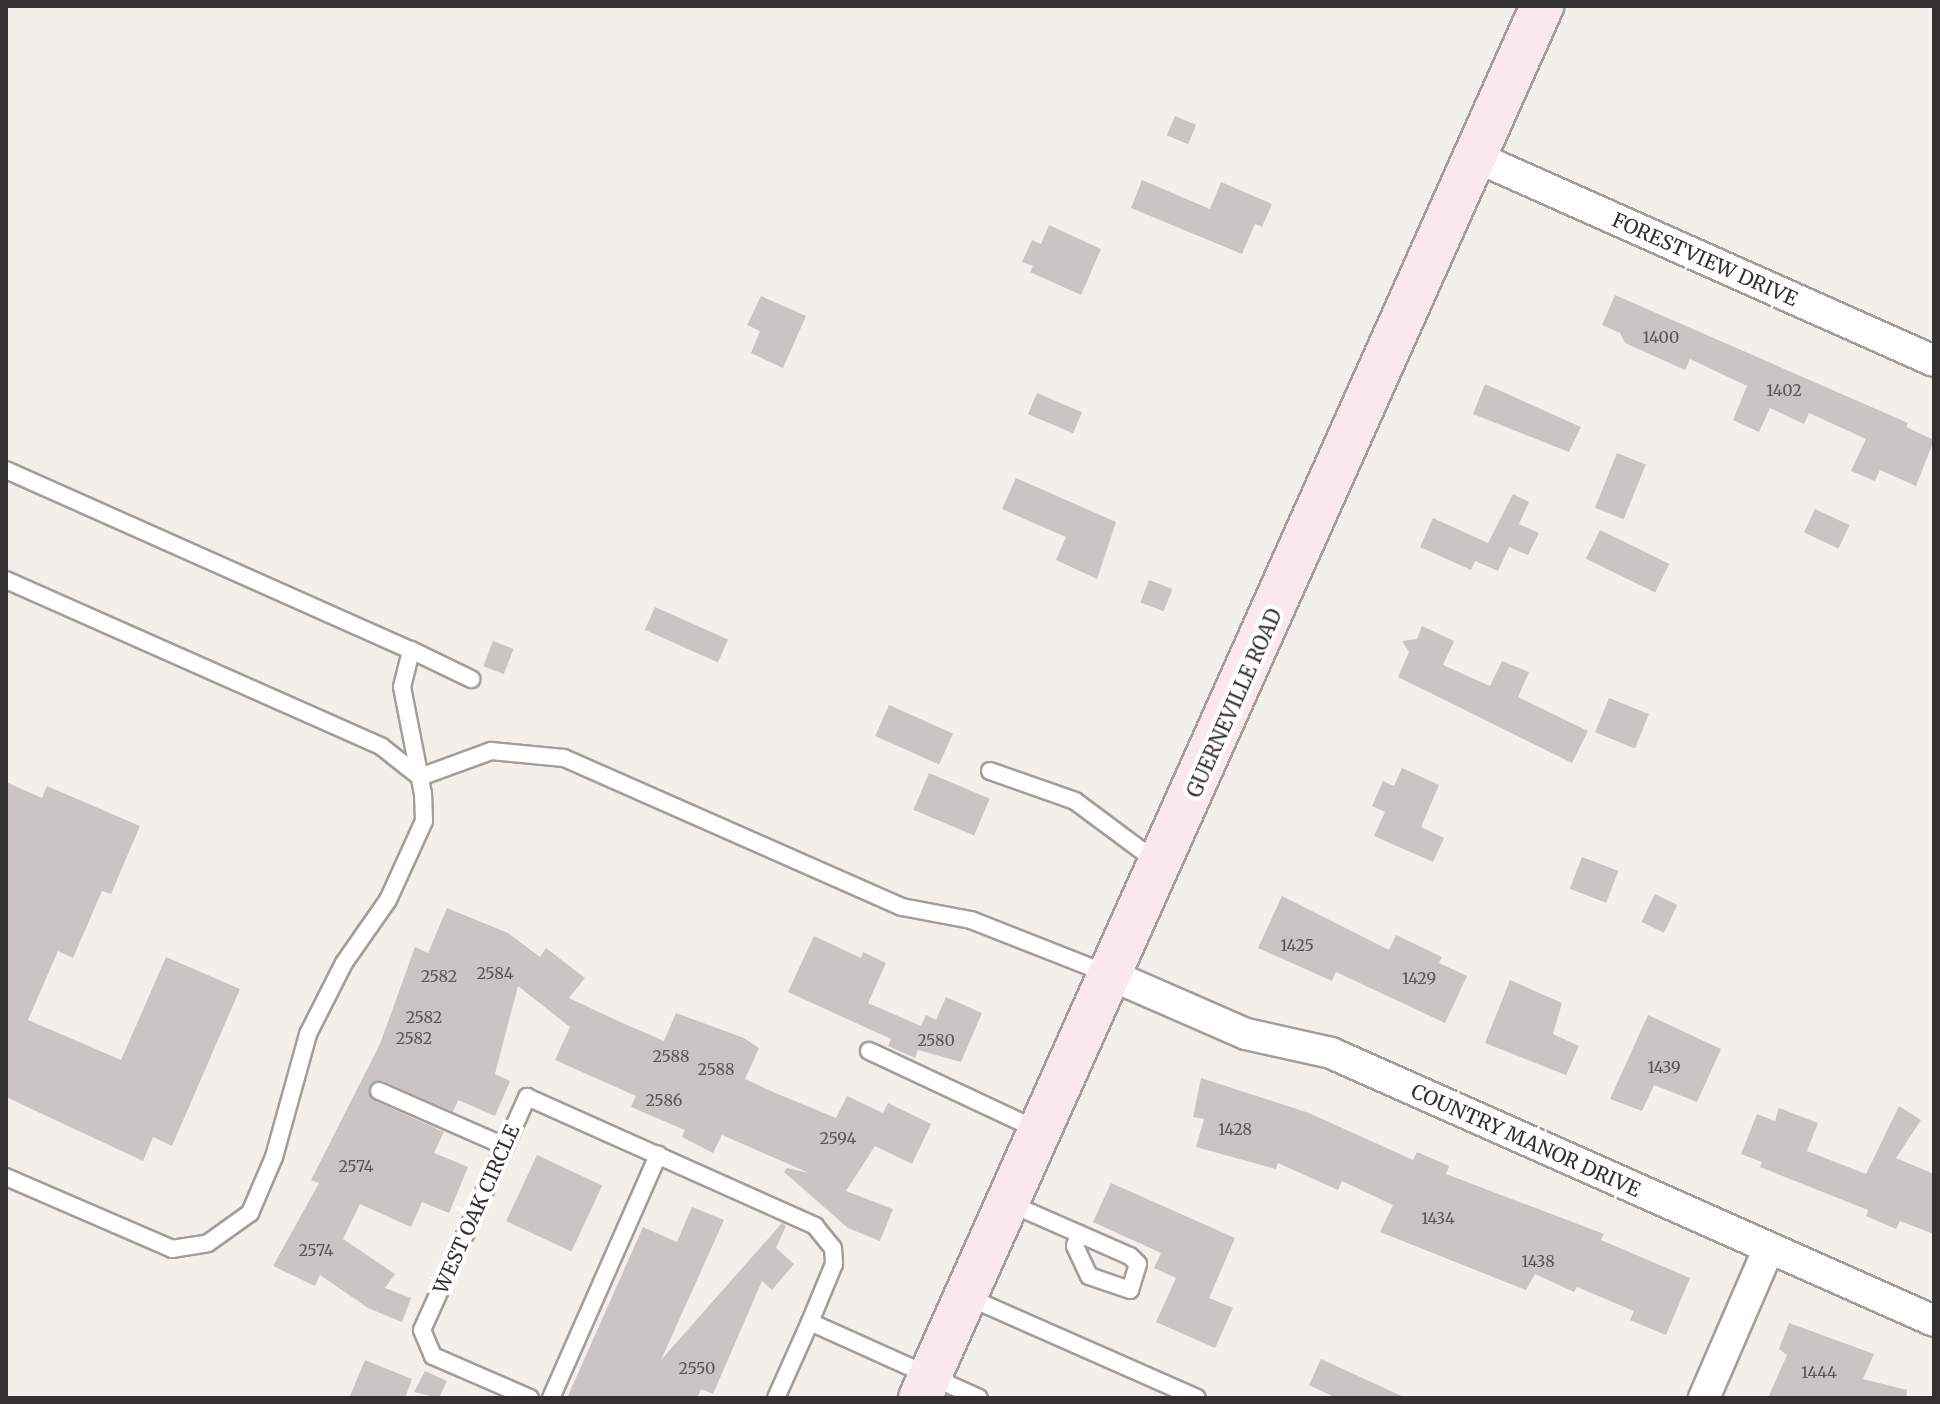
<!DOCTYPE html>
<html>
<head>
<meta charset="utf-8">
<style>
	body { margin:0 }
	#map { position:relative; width:1940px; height:1404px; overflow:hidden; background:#f3efeb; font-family:Merriweather,serif }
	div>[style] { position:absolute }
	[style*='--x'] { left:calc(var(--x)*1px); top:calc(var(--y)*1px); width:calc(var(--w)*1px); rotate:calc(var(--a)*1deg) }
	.building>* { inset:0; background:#cac5c2; transform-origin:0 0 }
	.roads { filter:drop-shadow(2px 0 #a29e9b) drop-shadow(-2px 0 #a29e9b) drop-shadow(0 2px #a29e9b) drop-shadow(0 -2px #a29e9b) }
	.service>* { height:16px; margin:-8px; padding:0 8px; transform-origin:8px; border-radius:8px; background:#fff }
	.minor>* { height:30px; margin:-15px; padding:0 15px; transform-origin:15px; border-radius:15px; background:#fff }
	.secondary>* { height:42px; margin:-21px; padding:0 21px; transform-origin:21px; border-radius:21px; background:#fbe8ec }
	span { translate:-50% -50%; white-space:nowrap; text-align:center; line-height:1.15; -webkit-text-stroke:8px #fff; paint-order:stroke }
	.number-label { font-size:16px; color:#595654 }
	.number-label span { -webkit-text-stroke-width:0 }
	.street-label { font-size:20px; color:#333130 }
	.frame { position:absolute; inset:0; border:8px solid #333130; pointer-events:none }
</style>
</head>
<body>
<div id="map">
	<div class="building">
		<div style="left:1175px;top:116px;width:23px;height:21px;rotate:23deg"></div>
		<div style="clip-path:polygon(1142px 180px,1210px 209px,1221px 182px,1272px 204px,1262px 227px,1255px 224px,1242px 254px,1131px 208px)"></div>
		<div style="clip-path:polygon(1049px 225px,1101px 249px,1081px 295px,1030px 272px,1033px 266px,1022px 262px,1032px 240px,1041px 244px)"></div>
		<div style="clip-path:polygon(1615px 295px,1908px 423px,1906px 427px,1934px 440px,1916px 486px,1880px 470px,1875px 481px,1851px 471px,1866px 439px,1809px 413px,1804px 424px,1770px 408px,1759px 432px,1733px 420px,1747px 386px,1690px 359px,1685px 370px,1625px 343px,1620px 333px,1602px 325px)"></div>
		<div style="clip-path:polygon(761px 296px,806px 316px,783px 368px,751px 353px,760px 331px,747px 325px)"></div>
		<div style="clip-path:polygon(1485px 384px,1581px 427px,1569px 452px,1473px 414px)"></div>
		<div style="left:1037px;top:393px;width:49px;height:23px;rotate:23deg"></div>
		<div style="left:1617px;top:453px;width:31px;height:59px;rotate:22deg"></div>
		<div style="clip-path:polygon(1016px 478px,1116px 522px,1097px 579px,1056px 560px,1066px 537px,1002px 509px)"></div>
		<div style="clip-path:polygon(1513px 494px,1529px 502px,1519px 524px,1539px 533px,1528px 555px,1509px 547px,1498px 571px,1475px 561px,1471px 570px,1420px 547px,1433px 518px,1488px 543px)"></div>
		<div style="left:1815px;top:509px;width:38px;height:26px;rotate:25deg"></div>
		<div style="left:1600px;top:530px;width:77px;height:32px;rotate:26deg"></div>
		<div style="left:1149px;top:580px;width:25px;height:24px;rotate:21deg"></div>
		<div style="left:655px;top:607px;width:80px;height:25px;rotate:24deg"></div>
		<div style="clip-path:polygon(1422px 626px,1454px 641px,1443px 665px,1490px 686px,1502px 661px,1529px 672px,1518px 697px,1588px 731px,1572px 763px,1398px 677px,1409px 652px,1402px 641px,1417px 639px)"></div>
		<div style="left:493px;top:641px;width:22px;height:27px;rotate:21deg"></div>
		<div style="left:1609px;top:698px;width:43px;height:37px;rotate:22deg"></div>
		<div style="left:889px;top:705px;width:70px;height:34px;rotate:24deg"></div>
		<div style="clip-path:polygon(1402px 768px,1439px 785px,1421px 827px,1444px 838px,1433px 862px,1374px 836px,1385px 812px,1372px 806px,1383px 781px,1394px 786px)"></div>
		<div style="left:929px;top:773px;width:66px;height:40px;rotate:23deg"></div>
		<div style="clip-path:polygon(6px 782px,42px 798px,47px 786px,140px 826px,111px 894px,102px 891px,73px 958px,58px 951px,28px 1020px,121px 1060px,166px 957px,240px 989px,172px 1146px,153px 1137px,143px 1161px,6px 1097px)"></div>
		<div style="left:1582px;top:857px;width:39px;height:34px;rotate:21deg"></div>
		<div style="left:1655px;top:894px;width:25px;height:31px;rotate:26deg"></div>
		<div style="clip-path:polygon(1282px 896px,1389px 950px,1396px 935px,1442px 957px,1439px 963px,1467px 976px,1445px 1023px,1336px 972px,1332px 981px,1258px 948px)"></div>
		<div style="clip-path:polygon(447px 908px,508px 933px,540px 957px,546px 948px,585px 978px,569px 998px,618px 1021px,664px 1041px,676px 1013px,744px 1038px,759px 1048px,745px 1079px,773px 1092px,836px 1118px,847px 1096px,883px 1113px,888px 1103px,931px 1124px,912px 1164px,875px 1146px,846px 1191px,893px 1209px,880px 1241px,848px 1228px,784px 1172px,787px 1168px,809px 1173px,722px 1135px,713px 1153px,682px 1137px,685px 1130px,631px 1107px,636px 1096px,555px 1060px,570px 1027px,518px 986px,495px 1074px,510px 1081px,495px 1116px,458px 1100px,453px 1112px,383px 1081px,369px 1087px,375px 1101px,444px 1132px,434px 1153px,468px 1167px,449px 1213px,422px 1202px,411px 1227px,360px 1204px,343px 1239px,395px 1274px,385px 1288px,411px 1298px,402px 1322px,368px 1308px,320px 1275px,315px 1286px,273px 1266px,319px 1183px,311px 1180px,380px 1044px,415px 947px,428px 953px)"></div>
		<div style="clip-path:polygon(814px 936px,861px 958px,863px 952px,886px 963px,868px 1003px,921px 1026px,926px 1015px,936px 1020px,946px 997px,982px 1013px,961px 1062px,918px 1050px,915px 1058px,888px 1046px,891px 1039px,788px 992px)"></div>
		<div style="clip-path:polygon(1510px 980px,1562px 1003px,1553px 1034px,1579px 1046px,1566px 1075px,1485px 1043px)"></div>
		<div style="clip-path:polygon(1648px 1015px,1721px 1049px,1697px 1102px,1654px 1085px,1642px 1111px,1610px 1099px)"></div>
		<div style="clip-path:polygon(1201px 1078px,1309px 1113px,1413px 1160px,1417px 1152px,1449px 1166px,1446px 1174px,1604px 1234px,1601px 1240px,1690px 1278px,1666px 1335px,1630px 1320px,1634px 1311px,1577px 1287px,1574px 1292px,1535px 1274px,1526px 1290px,1380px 1232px,1393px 1205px,1342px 1181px,1338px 1190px,1278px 1163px,1276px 1169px,1196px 1147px,1204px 1119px,1193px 1117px)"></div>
		<div style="clip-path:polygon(1899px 1106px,1921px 1120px,1896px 1158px,1934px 1174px,1934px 1234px,1900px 1221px,1896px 1229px,1866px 1216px,1868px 1210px,1760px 1167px,1762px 1162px,1741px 1154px,1757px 1114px,1775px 1121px,1779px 1108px,1818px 1123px,1807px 1151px,1866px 1174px)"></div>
		<div style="left:537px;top:1155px;width:72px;height:73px;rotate:25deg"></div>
		<div style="clip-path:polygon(1111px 1183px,1235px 1238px,1209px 1298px,1233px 1308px,1215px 1348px,1156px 1322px,1176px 1278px,1154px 1268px,1161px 1253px,1093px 1222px)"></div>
		<div style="clip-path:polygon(692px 1207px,724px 1220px,661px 1360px,782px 1223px,786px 1226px,776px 1248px,794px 1264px,772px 1290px,762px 1281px,713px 1394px,701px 1389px,697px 1398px,567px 1398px,643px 1227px,677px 1242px)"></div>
		<div style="clip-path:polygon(1789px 1323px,1874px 1354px,1863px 1379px,1907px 1390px,1906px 1398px,1768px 1398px,1787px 1355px,1779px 1349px)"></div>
		<div style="clip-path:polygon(1321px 1359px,1406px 1398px,1336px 1398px,1309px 1385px)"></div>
		<div style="clip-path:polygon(365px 1360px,412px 1379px,405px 1398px,349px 1398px)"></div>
		<div style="clip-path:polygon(425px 1371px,447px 1381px,439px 1398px,414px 1392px)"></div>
	</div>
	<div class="roads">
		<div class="service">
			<div style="--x:6;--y:470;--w:443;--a:24"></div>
			<div style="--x:6;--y:580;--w:411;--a:23.9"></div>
			<div style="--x:382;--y:747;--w:48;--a:38.3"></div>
			<div style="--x:990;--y:771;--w:90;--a:19.4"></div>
			<div style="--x:1075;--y:801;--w:102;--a:36.6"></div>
			<div style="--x:420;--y:777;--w:76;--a:-20.1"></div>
			<div style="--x:491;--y:751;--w:73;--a:5.5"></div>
			<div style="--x:564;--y:758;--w:369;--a:23.8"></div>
			<div style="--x:902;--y:907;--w:70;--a:10.7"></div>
			<div style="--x:971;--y:920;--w:147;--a:21.5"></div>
			<div style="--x:869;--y:1051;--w:189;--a:25.1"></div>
			<div style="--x:379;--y:1091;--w:137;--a:23.7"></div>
			<div style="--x:6;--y:1177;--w:181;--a:23.4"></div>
			<div style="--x:172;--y:1249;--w:36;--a:-9"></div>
			<div style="--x:208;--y:1243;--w:52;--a:-35.5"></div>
			<div style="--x:250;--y:1213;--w:61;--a:-66.8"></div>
			<div style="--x:274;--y:1157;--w:128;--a:-74.5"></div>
			<div style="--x:308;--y:1034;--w:80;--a:-63.1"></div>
			<div style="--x:344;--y:963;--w:77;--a:-55.1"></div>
			<div style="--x:388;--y:900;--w:87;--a:-65.5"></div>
			<div style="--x:424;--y:821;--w:27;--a:-92"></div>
			<div style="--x:423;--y:794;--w:109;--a:-101.1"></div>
			<div style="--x:402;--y:687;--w:38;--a:-76"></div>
			<div style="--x:411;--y:650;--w:67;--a:25.8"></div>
			<div style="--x:1009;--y:1203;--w:132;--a:23.7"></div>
			<div style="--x:1130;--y:1256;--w:11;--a:45"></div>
			<div style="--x:1138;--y:1264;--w:27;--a:107"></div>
			<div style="--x:1130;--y:1290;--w:43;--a:-161.1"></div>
			<div style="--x:1089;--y:1276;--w:33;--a:-115"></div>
			<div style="--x:1075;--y:1246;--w:13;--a:-72"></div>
			<div style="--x:968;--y:1297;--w:250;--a:23.8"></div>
			<div style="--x:530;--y:1398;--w:106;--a:-156.6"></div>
			<div style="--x:433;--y:1356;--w:28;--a:-113"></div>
			<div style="--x:422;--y:1330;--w:256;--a:-65.7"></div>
			<div style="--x:527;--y:1097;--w:316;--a:24.1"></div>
			<div style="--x:815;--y:1226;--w:28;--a:51"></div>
			<div style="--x:833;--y:1248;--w:16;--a:86"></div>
			<div style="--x:834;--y:1264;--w:63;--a:112.5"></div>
			<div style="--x:810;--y:1322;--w:185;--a:24.2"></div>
			<div style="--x:551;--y:1398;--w:266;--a:-66.2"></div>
			<div style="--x:776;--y:1398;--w:83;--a:-65.9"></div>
		</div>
		<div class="minor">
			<div style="--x:1476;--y:157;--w:501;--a:24.01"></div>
			<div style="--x:1113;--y:976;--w:145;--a:23.6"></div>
			<div style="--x:1246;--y:1034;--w:87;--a:12.6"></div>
			<div style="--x:1331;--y:1053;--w:660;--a:23.96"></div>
			<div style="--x:1704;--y:1398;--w:163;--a:-66.6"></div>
		</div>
		<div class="secondary">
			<div style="--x:920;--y:1398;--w:1525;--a:-65.92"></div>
		</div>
	</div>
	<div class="number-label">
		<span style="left:1661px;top:337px">1400</span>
		<span style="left:1784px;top:390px">1402</span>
		<span style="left:1297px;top:945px">1425</span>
		<span style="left:495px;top:973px">2584</span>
		<span style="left:439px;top:976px">2582</span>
		<span style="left:1419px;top:978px">1429</span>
		<span style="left:424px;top:1017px">2582</span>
		<span style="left:414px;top:1038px">2582</span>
		<span style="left:936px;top:1040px">2580</span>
		<span style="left:671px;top:1056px">2588</span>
		<span style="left:1664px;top:1067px">1439</span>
		<span style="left:716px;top:1069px">2588</span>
		<span style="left:664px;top:1100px">2586</span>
		<span style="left:1235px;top:1129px">1428</span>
		<span style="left:838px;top:1138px">2594</span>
		<span style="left:356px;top:1166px">2574</span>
		<span style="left:1438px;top:1218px">1434</span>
		<span style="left:316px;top:1250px">2574</span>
		<span style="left:1538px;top:1261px">1438</span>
		<span style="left:697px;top:1368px">2550</span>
		<span style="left:1819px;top:1372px">1444</span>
	</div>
	<div class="street-label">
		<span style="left:1705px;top:259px;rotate:24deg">FORESTVIEW DRIVE</span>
		<span style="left:1234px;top:703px;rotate:-66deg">GUERNEVILLE ROAD</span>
		<span style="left:1526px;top:1140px;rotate:24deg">COUNTRY MANOR DRIVE</span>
		<span style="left:476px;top:1209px;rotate:-66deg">WEST OAK CIRCLE</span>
	</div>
	<div class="frame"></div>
</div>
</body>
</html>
